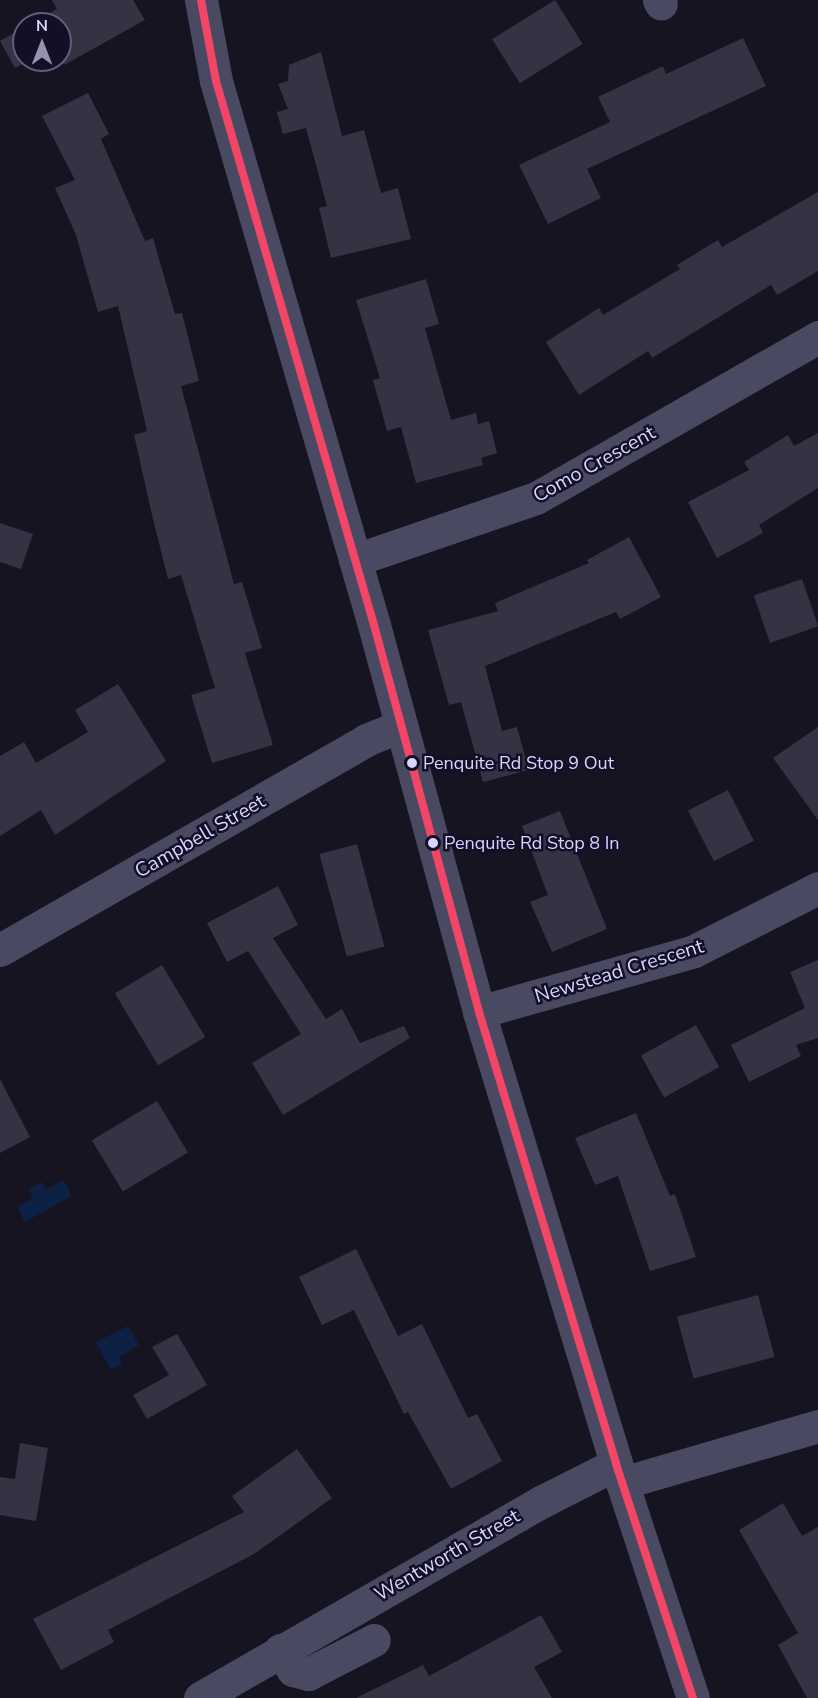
<!DOCTYPE html>
<html>
<head>
<meta charset="utf-8">
<style>
	body { margin:0 }
	#map { position:relative; width:818px; height:1698px; overflow:hidden; background:#161421; font-family:"Nunito Sans",sans-serif }
	div>[style] { position:absolute }
	[style*='--x'] { left:calc(var(--x)*1px); top:calc(var(--y)*1px); width:calc(var(--w)*1px); rotate:calc(var(--a)*1deg) }
	.water>* { inset:0; background:#0d2144 }
	.building>* { inset:0; background:#343243; transform-origin:0 0 }
	.minor>* { height:33px; margin:-16.5px; padding:0 16.5px; transform-origin:16.5px; border-radius:16.5px; background:#4a4962 }
	.bus-1>* { height:8px; margin:-4px; padding:0 4px; transform-origin:4px; border-radius:4px; background:#f34667 }
	.dots>* { width:16px; height:16px; translate:-50% -50%; box-sizing:border-box; border:3px solid #130f26; border-radius:50% }
	span { translate:-50% -50%; white-space:nowrap; text-align:center; line-height:1.15; -webkit-text-stroke:5px #130f26; paint-order:stroke }
	.bus-label { font-size:18px; color:#d9d4ff }
	.left { translate:0 -50%; text-align:left }
	.street-label { font-size:20px; color:#d9d4ff }
	.north { position:absolute; left:12px; top:12px; width:60px; height:60px; box-sizing:border-box; background:#130f26; border:2px solid #625e7d; border-radius:50%; rotate:0deg; font-size:16px; font-weight:700; line-height:24px; text-align:center; color:#d9d4ff }
	.north::after { content:''; display:block; margin:auto; width:21px; height:27px; background:#9591b1; clip-path:polygon(50% 0,100% 100%,50% 72%,0 100%) }
</style>
</head>
<body>
<div id="map">
	<div class="water">
		<div style="clip-path:polygon(63px 1180px,72px 1196px,25px 1222px,17px 1207px,33px 1198px,28px 1189px,42px 1182px,46px 1190px)"></div>
		<div style="clip-path:polygon(128px 1326px,139px 1345px,119px 1357px,122px 1364px,111px 1370px,96px 1342px)"></div>
	</div>
	<div class="building">
		<div style="clip-path:polygon(52px 0,133px 0,145px 20px,64px 65px,60px 57px,60px 24px,30px 24px,57px 9px)"></div>
		<div style="left:555px;top:0;width:52px;height:74px;rotate:58deg"></div>
		<div style="clip-path:polygon(24px 27px,24px 60px,30px 60px,15px 68px,0 41px)"></div>
		<div style="clip-path:polygon(743px 38px,766px 86px,587px 169px,601px 198px,548px 224px,519px 165px,610px 122px,598px 97px,663px 66px,666px 74px)"></div>
		<div style="clip-path:polygon(321px 52px,342px 136px,364px 130px,381px 193px,398px 188px,411px 239px,331px 258px,319px 208px,327px 206px,306px 128px,283px 134px,277px 112px,288px 109px,278px 84px,288px 81px,289px 65px)"></div>
		<div style="clip-path:polygon(88px 93px,109px 134px,101px 139px,145px 241px,153px 238px,175px 314px,182px 313px,199px 381px,181px 386px,234px 584px,242px 582px,262px 648px,245px 653px,273px 745px,212px 763px,191px 695px,215px 688px,181px 575px,168px 579px,152px 515px,134px 435px,147px 431px,118px 306px,98px 312px,76px 235px,55px 188px,75px 180px,42px 116px)"></div>
		<div style="clip-path:polygon(818px 192px,818px 271px,777px 295px,771px 285px,652px 358px,648px 351px,579px 395px,546px 342px,599px 308px,603px 315px,680px 269px,677px 265px,718px 240px,722px 247px)"></div>
		<div style="clip-path:polygon(426px 279px,439px 324px,425px 328px,451px 420px,476px 413px,478px 424px,489px 421px,497px 453px,481px 458px,483px 465px,416px 483px,401px 427px,387px 431px,373px 380px,380px 378px,356px 300px)"></div>
		<div style="clip-path:polygon(818px 433px,818px 488px,759px 525px,763px 533px,717px 558px,688px 502px,749px 470px,744px 462px,788px 435px,794px 446px)"></div>
		<div style="clip-path:polygon(0 523px,33px 534px,21px 569px,0 562px)"></div>
		<div style="clip-path:polygon(629px 537px,661px 597px,620px 619px,616px 612px,485px 666px,502px 731px,517px 727px,529px 770px,483px 782px,461px 702px,449px 705px,428px 630px,498px 611px,495px 603px,589px 563px,587px 560px)"></div>
		<div style="left:802px;top:579px;width:50px;height:51px;rotate:71deg"></div>
		<div style="clip-path:polygon(118px 684px,166px 761px,55px 835px,41px 810px,0 836px,0 756px,24px 742px,36px 763px,88px 732px,75px 710px)"></div>
		<div style="clip-path:polygon(818px 727px,818px 820px,773px 758px)"></div>
		<div style="left:728px;top:790px;width:57px;height:45px;rotate:63deg"></div>
		<div style="clip-path:polygon(560px 811px,607px 929px,552px 952px,530px 902px,548px 895px,522px 826px)"></div>
		<div style="left:357px;top:844px;width:106px;height:39px;rotate:75deg"></div>
		<div style="clip-path:polygon(278px 886px,298px 925px,273px 938px,326px 1019px,342px 1009px,360px 1043px,404px 1026px,410px 1038px,283px 1115px,252px 1063px,301px 1034px,248px 951px,227px 962px,207px 923px)"></div>
		<div style="clip-path:polygon(818px 960px,818px 1038px,796px 1045px,801px 1056px,749px 1082px,731px 1045px,805px 1008px,790px 972px)"></div>
		<div style="left:162px;top:965px;width:84px;height:55px;rotate:59deg"></div>
		<div style="left:696px;top:1025px;width:48px;height:63px;rotate:61deg"></div>
		<div style="clip-path:polygon(0 1079px,30px 1137px,0 1153px)"></div>
		<div style="left:157px;top:1101px;width:60px;height:76px;rotate:59deg"></div>
		<div style="clip-path:polygon(636px 1113px,670px 1196px,675px 1194px,696px 1257px,650px 1271px,618px 1176px,595px 1185px,575px 1138px)"></div>
		<div style="clip-path:polygon(356px 1249px,398px 1336px,422px 1324px,468px 1418px,477px 1414px,502px 1461px,451px 1489px,408px 1412px,404px 1414px,354px 1310px,322px 1325px,299px 1277px)"></div>
		<div style="left:758px;top:1295px;width:64px;height:84px;rotate:75deg"></div>
		<div style="clip-path:polygon(177px 1334px,207px 1385px,147px 1419px,133px 1395px,169px 1375px,152px 1347px)"></div>
		<div style="clip-path:polygon(20px 1443px,48px 1448px,36px 1521px,0 1515px,0 1477px,15px 1479px)"></div>
		<div style="clip-path:polygon(297px 1449px,332px 1498px,254px 1554px,108px 1630px,114px 1642px,61px 1670px,33px 1619px,244px 1512px,232px 1496px)"></div>
		<div style="clip-path:polygon(783px 1503px,802px 1536px,818px 1527px,818px 1698px,807px 1698px,778px 1645px,798px 1633px,739px 1530px)"></div>
		<div style="clip-path:polygon(541px 1615px,562px 1652px,534px 1667px,552px 1698px,356px 1698px,423px 1665px,429px 1676px)"></div>
	</div>
	<div class="minor">
		<div style="--x:201;--y:0;--w:82;--a:79.5"></div>
		<div style="--x:216;--y:81;--w:566;--a:73.8"></div>
		<div style="--x:374;--y:625;--w:401;--a:74.8"></div>
		<div style="--x:479;--y:1012;--w:472;--a:73.1"></div>
		<div style="--x:616;--y:1464;--w:246;--a:71.8"></div>
		<div style="--x:659;--y:0;--w:4;--a:63"></div>
		<div style="--x:355;--y:560;--w:191;--a:-18.9"></div>
		<div style="--x:536;--y:498;--w:325;--a:-29.7"></div>
		<div style="--x:0;--y:950;--w:422;--a:-29.8"></div>
		<div style="--x:366;--y:740;--w:38;--a:-22"></div>
		<div style="--x:479;--y:1012;--w:223;--a:-15.8"></div>
		<div style="--x:694;--y:951;--w:139;--a:-26.9"></div>
		<div style="--x:622;--y:1483;--w:204;--a:-16.2"></div>
		<div style="--x:280;--y:1650;--w:24;--a:57"></div>
		<div style="--x:293;--y:1670;--w:16;--a:15"></div>
		<div style="--x:308;--y:1674;--w:74;--a:-27.3"></div>
		<div style="--x:200;--y:1698;--w:396;--a:-29.9"></div>
		<div style="--x:543;--y:1501;--w:82;--a:-26.9"></div>
	</div>
	<div class="bus-1">
		<div style="--x:201;--y:0;--w:82;--a:79.5"></div>
		<div style="--x:216;--y:81;--w:566;--a:73.8"></div>
		<div style="--x:374;--y:625;--w:401;--a:74.8"></div>
		<div style="--x:479;--y:1012;--w:472;--a:73.1"></div>
		<div style="--x:616;--y:1464;--w:246;--a:71.8"></div>
	</div>
	<div class="dots">
		<div style="left:412px;top:763px;background:#d9d4ff"></div>
		<div style="left:433px;top:843px;background:#d9d4ff"></div>
	</div>
	<div class="bus-label">
		<span class="left" style="left:423px;top:763px">Penquite Rd Stop 9 Out</span>
		<span class="left" style="left:444px;top:843px">Penquite Rd Stop 8 In</span>
	</div>
	<div class="street-label">
		<span style="left:594px;top:464px;rotate:-29deg">Como Crescent</span>
		<span style="left:200px;top:836px;rotate:-30deg">Campbell Street</span>
		<span style="left:619px;top:971px;rotate:-17deg">Newstead Crescent</span>
		<span style="left:447px;top:1555px;rotate:-30deg">Wentworth Street</span>
	</div>
	<div class="north">N</div>
</div>
</body>
</html>
